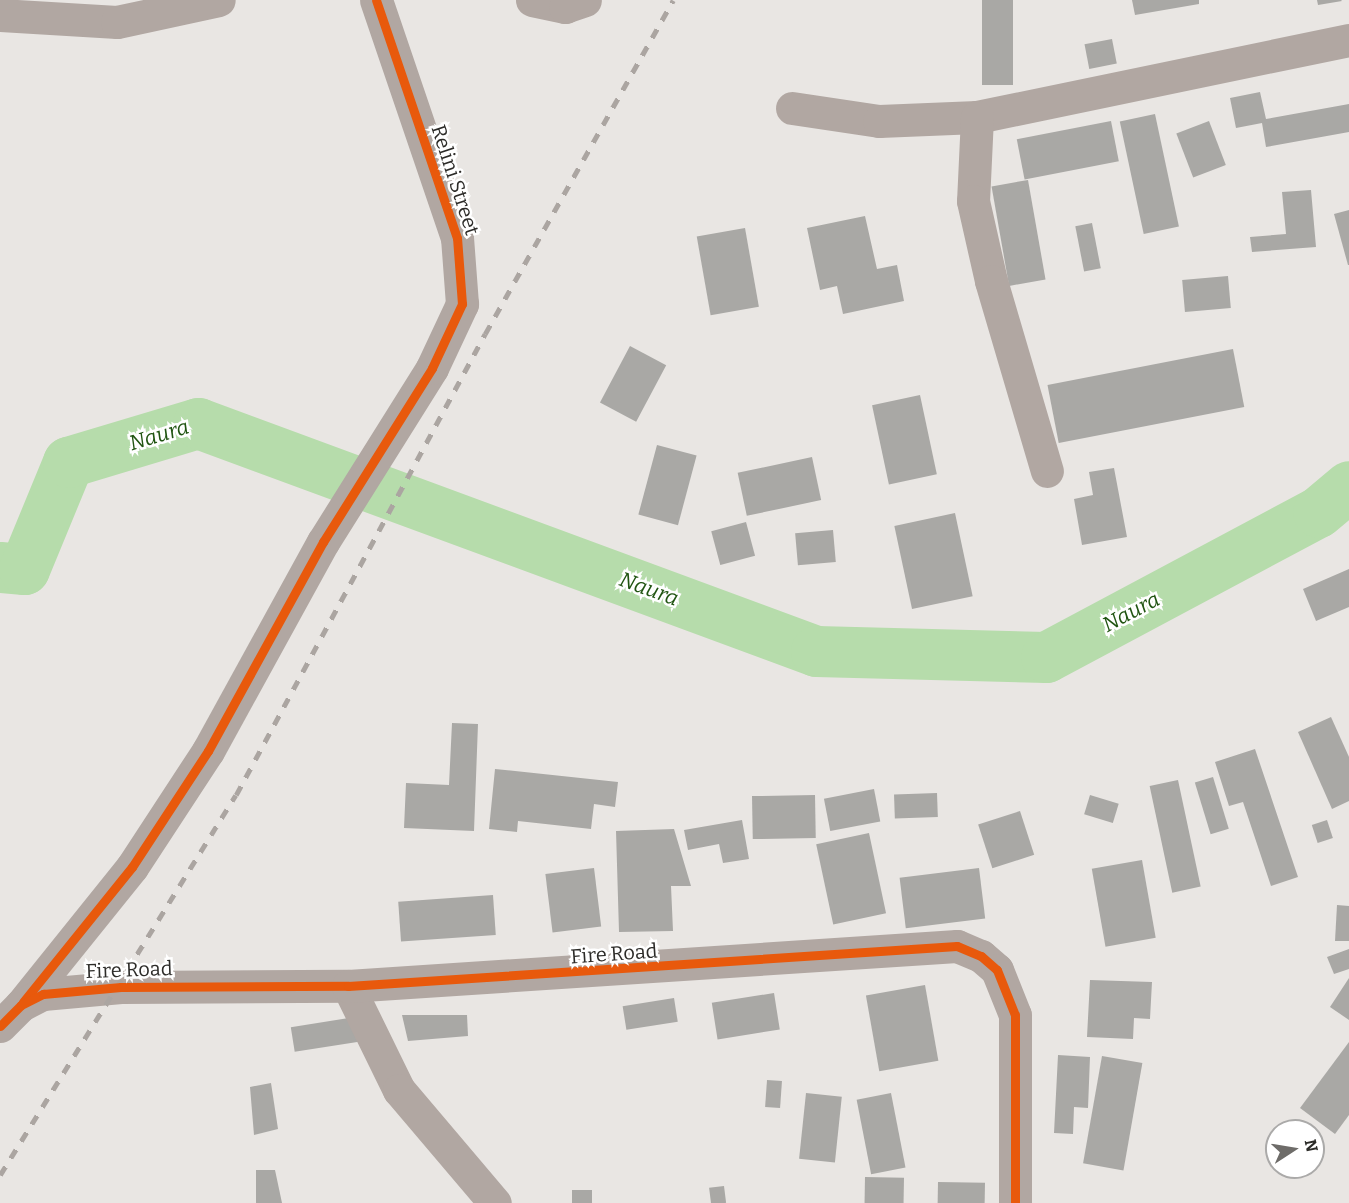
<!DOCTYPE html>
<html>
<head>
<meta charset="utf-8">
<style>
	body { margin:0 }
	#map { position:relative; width:1349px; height:1203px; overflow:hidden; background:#e9e6e3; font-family:Bitter,serif }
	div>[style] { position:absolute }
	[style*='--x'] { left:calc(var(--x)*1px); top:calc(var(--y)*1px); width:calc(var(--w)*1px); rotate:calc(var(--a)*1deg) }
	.river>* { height:51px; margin:-25.5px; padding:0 25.5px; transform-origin:25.5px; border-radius:25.5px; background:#b6dcab }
	.building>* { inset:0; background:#a9a8a5; transform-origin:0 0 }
	.street>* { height:33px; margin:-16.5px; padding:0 16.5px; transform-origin:16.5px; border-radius:16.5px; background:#b1a7a2 }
	.rail>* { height:4.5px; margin-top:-2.25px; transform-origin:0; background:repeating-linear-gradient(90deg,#aba5a1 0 10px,transparent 0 20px) }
	.cycleway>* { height:9px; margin:-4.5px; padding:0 4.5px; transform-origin:4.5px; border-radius:4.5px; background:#e8590c }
	span { translate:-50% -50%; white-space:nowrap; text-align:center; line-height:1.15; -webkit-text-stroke:5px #fff; paint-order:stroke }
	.street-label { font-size:20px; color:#2c2b28 }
	.water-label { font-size:21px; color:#205411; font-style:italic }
	.north { position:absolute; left:1265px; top:1119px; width:60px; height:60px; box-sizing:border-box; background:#fff; border:2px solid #abaaa9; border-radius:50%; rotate:78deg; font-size:16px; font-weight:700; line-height:24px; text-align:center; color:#2c2b28 }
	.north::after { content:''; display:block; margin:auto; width:21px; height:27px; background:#6e6c69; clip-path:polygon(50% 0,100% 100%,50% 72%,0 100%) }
</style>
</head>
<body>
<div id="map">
	<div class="river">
		<div style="--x:0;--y:567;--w:24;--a:5"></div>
		<div style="--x:24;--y:569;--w:116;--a:-67.6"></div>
		<div style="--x:68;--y:462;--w:136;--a:-16.7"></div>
		<div style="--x:198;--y:423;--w:659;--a:20.25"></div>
		<div style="--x:816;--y:651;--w:230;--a:1.5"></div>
		<div style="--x:1046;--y:657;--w:308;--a:-28.1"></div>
		<div style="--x:1318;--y:512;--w:40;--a:-40"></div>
	</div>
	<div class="building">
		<div style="left:982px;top:0;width:31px;height:85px"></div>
		<div style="clip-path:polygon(1132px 0,1199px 0,1199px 4px,1135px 15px)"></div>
		<div style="clip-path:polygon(1317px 0,1341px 0,1342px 1px,1318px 5px)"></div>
		<div style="left:1112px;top:39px;width:25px;height:28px;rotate:79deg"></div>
		<div style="clip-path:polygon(1260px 92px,1266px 119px,1349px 104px,1349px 132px,1266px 147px,1262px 123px,1236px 128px,1230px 98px)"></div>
		<div style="left:1155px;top:114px;width:115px;height:36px;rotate:78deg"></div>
		<div style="left:1111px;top:121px;width:41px;height:96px;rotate:79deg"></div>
		<div style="left:1209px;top:121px;width:47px;height:35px;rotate:69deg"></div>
		<div style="left:1028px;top:180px;width:101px;height:37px;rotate:80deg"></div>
		<div style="clip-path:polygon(1311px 190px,1316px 247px,1252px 252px,1250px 237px,1286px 234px,1282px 192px)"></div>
		<div style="clip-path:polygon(1349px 210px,1349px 265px,1348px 265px,1334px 214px)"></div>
		<div style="clip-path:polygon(865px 216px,877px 269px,897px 265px,904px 301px,843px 314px,837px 286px,820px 290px,807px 228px)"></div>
		<div style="left:1092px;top:223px;width:46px;height:17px;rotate:79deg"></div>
		<div style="left:745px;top:228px;width:80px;height:49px;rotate:80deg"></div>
		<div style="left:1228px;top:276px;width:32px;height:46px;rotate:85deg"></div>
		<div style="left:630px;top:346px;width:41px;height:64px;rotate:28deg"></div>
		<div style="left:1233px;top:349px;width:59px;height:189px;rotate:79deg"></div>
		<div style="left:920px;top:395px;width:81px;height:49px;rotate:78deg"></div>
		<div style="left:657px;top:445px;width:41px;height:72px;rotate:15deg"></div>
		<div style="left:812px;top:457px;width:44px;height:76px;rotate:78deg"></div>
		<div style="clip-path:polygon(1114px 468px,1127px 537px,1082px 545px,1074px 499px,1093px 495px,1089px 472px)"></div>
		<div style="left:955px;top:513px;width:85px;height:62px;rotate:78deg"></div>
		<div style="left:746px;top:522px;width:35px;height:36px;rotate:75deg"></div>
		<div style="left:833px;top:530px;width:32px;height:38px;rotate:85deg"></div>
		<div style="clip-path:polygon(1349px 569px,1349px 607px,1316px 621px,1303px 589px)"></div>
		<div style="clip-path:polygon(1331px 717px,1349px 757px,1349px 801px,1332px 809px,1298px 732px)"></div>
		<div style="clip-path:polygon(452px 723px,478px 724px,474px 831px,404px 828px,406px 783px,449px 785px)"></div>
		<div style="clip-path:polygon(1255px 749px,1298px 877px,1271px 886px,1243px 802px,1229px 806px,1215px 762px)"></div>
		<div style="clip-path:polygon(495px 769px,618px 782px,615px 807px,594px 804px,591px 829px,518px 821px,517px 832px,489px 829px)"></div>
		<div style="left:1213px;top:777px;width:54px;height:19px;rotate:73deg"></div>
		<div style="left:1178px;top:780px;width:109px;height:29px;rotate:78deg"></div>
		<div style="left:874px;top:789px;width:33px;height:51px;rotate:79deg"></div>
		<div style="left:937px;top:793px;width:24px;height:43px;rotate:88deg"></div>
		<div style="left:815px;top:795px;width:43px;height:63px;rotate:89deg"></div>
		<div style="left:1090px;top:795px;width:30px;height:20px;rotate:17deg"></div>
		<div style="left:1020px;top:811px;width:46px;height:44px;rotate:72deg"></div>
		<div style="clip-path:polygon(742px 820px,749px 859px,723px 863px,719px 844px,688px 850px,684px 830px)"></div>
		<div style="left:1327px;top:820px;width:19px;height:16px;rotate:72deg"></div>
		<div style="clip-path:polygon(674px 829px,691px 886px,671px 886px,673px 931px,619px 932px,616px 831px)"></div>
		<div style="left:869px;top:833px;width:82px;height:54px;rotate:78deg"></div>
		<div style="left:1142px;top:860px;width:79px;height:51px;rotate:80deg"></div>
		<div style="left:594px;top:868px;width:59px;height:49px;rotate:83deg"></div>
		<div style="left:979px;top:868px;width:51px;height:80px;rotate:83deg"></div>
		<div style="left:493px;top:895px;width:40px;height:95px;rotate:86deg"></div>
		<div style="clip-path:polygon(1337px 905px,1349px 906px,1349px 941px,1335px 941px)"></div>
		<div style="clip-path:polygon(1349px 949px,1349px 969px,1334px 974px,1327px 957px)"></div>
		<div style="clip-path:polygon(1349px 978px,1349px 1020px,1330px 1007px)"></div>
		<div style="clip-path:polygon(1090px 980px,1152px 982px,1150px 1019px,1134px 1018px,1133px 1039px,1087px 1037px)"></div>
		<div style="left:925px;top:985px;width:77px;height:60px;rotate:80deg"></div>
		<div style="left:774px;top:993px;width:37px;height:63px;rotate:81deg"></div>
		<div style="left:674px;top:998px;width:24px;height:52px;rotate:81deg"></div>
		<div style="clip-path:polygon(402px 1015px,467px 1015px,468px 1036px,408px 1041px)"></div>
		<div style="left:355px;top:1017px;width:25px;height:65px;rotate:81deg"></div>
		<div style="clip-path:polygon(1349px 1042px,1349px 1115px,1335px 1134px,1300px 1108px)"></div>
		<div style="clip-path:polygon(1058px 1055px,1090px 1057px,1088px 1108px,1074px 1107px,1073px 1134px,1054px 1133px)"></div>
		<div style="left:1102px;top:1056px;width:41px;height:109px;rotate:10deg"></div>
		<div style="left:767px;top:1080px;width:15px;height:27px;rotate:4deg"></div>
		<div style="clip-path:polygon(271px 1083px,278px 1129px,254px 1135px,250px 1087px)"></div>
		<div style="left:806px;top:1093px;width:36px;height:66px;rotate:6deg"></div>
		<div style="left:891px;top:1093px;width:76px;height:35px;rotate:79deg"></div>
		<div style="clip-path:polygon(256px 1170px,275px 1170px,282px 1203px,256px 1203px)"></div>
		<div style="left:865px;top:1177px;width:39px;height:26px;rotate:1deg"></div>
		<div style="left:938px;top:1182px;width:47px;height:21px;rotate:1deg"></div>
		<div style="left:724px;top:1186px;width:17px;height:15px;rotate:83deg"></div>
		<div style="left:572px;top:1190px;width:20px;height:13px"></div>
	</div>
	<div class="street">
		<div style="--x:532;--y:0;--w:34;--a:12"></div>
		<div style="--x:565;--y:7;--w:21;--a:-19"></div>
		<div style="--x:0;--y:15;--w:117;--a:3.4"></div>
		<div style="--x:117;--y:22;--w:104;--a:-12.2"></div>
		<div style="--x:792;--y:108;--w:88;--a:8.5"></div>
		<div style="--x:879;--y:121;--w:98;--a:-2.3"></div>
		<div style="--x:977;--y:117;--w:380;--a:-11.7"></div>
		<div style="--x:977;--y:117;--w:84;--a:92.7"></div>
		<div style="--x:973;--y:201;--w:82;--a:77.3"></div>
		<div style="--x:991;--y:281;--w:198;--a:73.6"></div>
		<div style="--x:348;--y:986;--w:116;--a:63.9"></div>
		<div style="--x:399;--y:1090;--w:148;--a:49.7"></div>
		<div style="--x:21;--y:1005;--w:177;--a:-51.2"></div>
		<div style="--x:132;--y:867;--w:139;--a:-56.8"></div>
		<div style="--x:208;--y:751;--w:239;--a:-61.2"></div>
		<div style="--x:323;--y:542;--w:205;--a:-57.9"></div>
		<div style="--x:432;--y:368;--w:71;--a:-64.9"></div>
		<div style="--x:462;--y:304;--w:66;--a:-94.3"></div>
		<div style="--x:457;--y:238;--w:251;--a:-108.8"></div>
		<div style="--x:0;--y:1026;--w:30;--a:-45"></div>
		<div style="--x:21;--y:1005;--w:25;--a:-27"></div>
		<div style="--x:43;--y:994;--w:78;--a:-5.1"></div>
		<div style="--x:121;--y:987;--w:227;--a:-0.3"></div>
		<div style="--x:348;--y:986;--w:610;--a:-3.76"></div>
		<div style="--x:957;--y:946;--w:26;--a:23"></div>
		<div style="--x:981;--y:956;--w:21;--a:41"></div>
		<div style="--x:997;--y:970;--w:48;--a:68.2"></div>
		<div style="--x:1015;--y:1015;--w:188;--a:90"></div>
	</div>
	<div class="rail">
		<div style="--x:0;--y:1175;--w:447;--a:-58.2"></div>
		<div style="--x:236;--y:795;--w:524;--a:-61.63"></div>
		<div style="--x:485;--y:334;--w:383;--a:-60.6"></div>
	</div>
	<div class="cycleway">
		<div style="--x:23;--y:1002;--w:174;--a:-51.1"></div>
		<div style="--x:132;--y:867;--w:139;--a:-56.8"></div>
		<div style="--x:208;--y:751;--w:239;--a:-61.2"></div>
		<div style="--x:323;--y:542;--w:205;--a:-57.9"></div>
		<div style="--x:432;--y:368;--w:71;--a:-64.9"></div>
		<div style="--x:462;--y:304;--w:66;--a:-94.3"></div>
		<div style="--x:457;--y:238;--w:251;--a:-108.8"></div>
		<div style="--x:0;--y:1026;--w:30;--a:-45"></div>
		<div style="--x:21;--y:1005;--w:25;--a:-27"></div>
		<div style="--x:43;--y:994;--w:78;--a:-5.1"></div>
		<div style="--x:121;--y:987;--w:227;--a:-0.3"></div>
		<div style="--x:348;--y:986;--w:610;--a:-3.76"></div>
		<div style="--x:957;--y:946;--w:26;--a:23"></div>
		<div style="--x:981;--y:956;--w:21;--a:41"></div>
		<div style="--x:997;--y:970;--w:48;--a:68.2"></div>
		<div style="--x:1015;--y:1015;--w:188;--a:90"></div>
	</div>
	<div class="street-label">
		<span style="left:455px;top:180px;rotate:72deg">Relini Street</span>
		<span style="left:614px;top:954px;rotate:-4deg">Fire Road</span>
		<span style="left:129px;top:970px;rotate:-2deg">Fire Road</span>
	</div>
	<div class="water-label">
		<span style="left:159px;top:435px;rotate:-17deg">Naura</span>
		<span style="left:649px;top:589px;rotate:20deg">Naura</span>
		<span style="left:1131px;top:612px;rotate:-28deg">Naura</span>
	</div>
	<div class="north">N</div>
</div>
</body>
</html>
